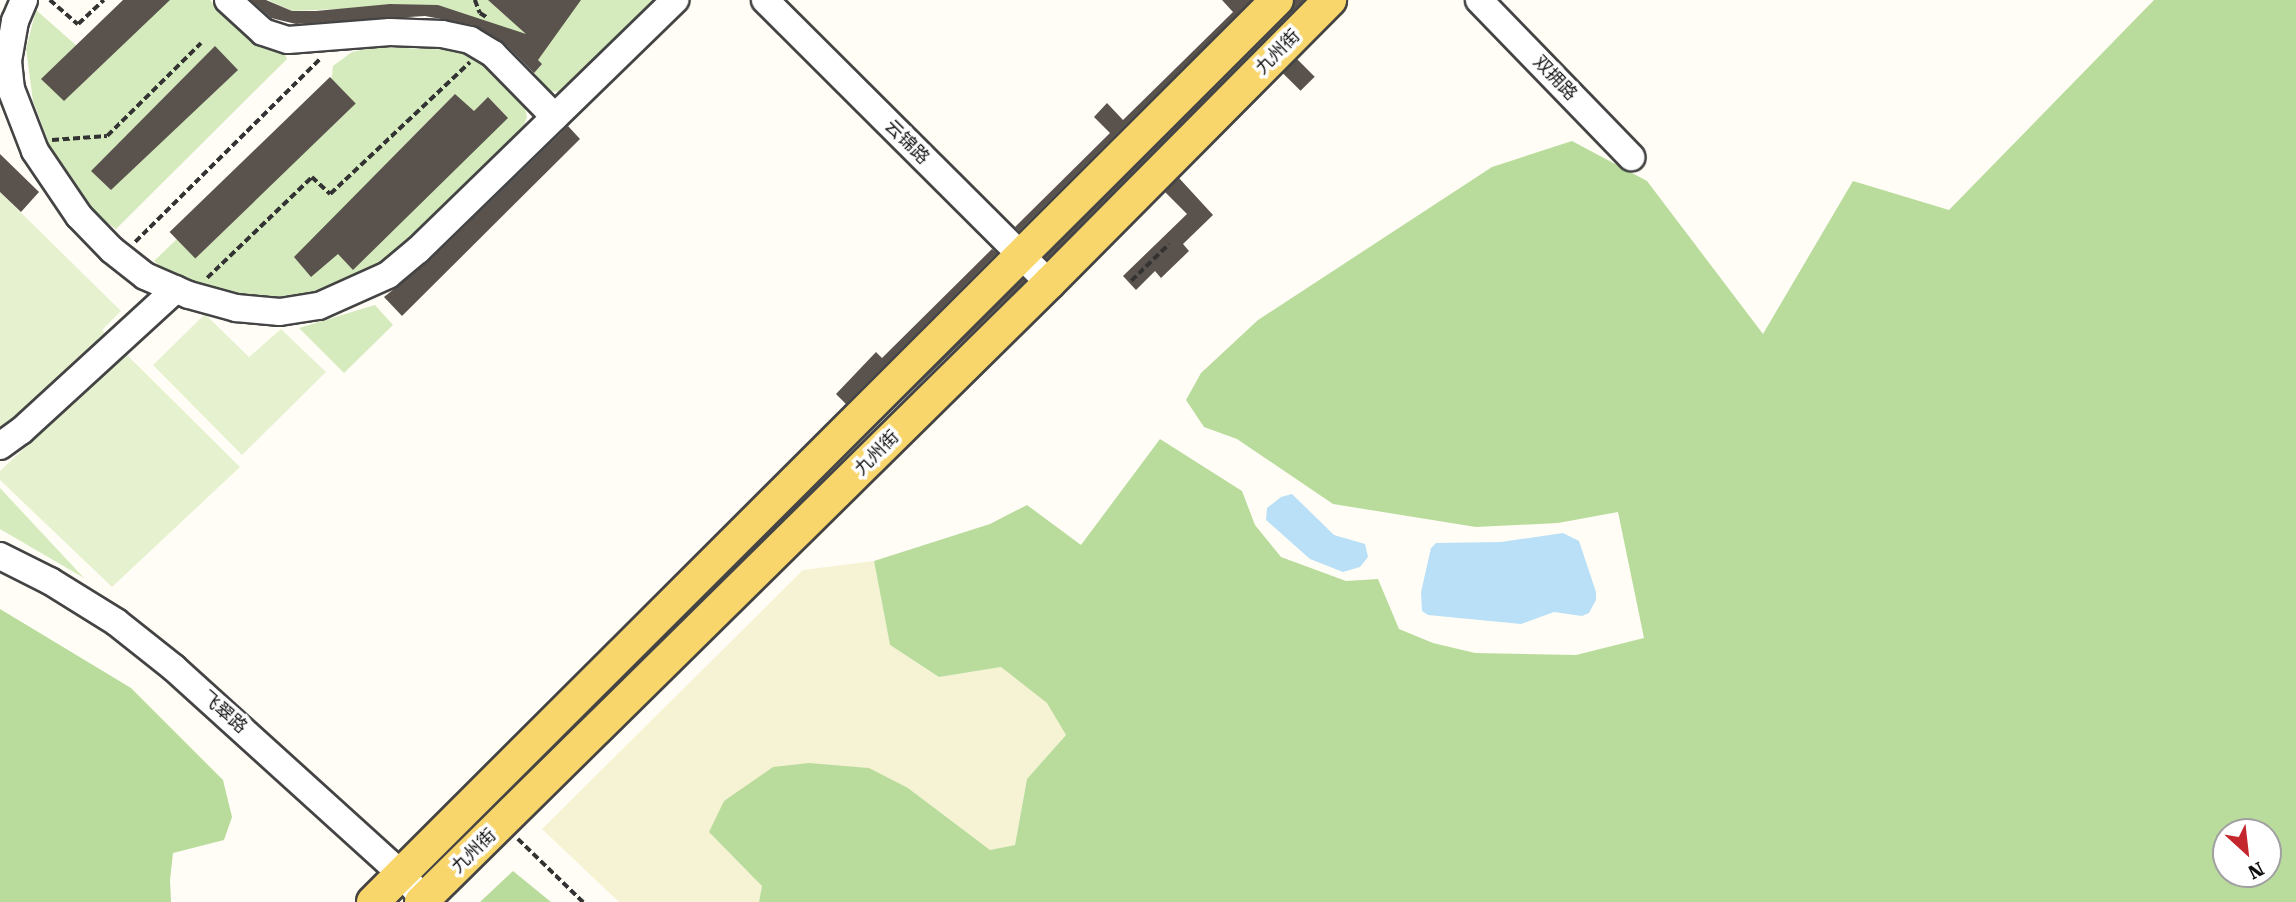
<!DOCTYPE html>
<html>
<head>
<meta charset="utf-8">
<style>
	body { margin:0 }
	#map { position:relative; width:2296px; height:902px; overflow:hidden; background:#fffdf5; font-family:"Roboto Serif","Noto Sans SC",serif }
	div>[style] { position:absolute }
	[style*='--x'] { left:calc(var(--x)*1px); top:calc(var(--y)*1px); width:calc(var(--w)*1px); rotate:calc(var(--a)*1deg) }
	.farmland>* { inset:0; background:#f6f3d4 }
	.green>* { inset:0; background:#d5ebbd }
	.forest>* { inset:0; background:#b9dc9c }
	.pitch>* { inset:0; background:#e6f2cf }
	.water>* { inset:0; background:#b9e0f7 }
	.building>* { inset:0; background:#5a524d; transform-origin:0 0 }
	.path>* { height:3.5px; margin-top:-1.75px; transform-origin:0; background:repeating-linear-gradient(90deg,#333 0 7px,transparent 0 10.5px) }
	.roads { filter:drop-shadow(2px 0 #444) drop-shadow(-2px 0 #444) drop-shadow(0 2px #444) drop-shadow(0 -2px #444) }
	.minor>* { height:26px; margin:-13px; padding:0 13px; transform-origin:13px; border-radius:13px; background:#fff }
	.major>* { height:32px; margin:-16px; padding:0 16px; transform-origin:16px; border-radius:16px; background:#f9d66b }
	span { translate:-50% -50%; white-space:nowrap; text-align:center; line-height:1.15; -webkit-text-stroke:7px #fff; paint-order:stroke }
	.street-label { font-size:18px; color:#111 }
	.north { position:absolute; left:2212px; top:818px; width:70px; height:70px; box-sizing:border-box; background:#fff; border:2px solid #a0a0a0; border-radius:50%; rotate:153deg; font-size:19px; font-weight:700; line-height:28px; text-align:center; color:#111 }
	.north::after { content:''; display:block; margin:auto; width:24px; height:32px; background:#c4262e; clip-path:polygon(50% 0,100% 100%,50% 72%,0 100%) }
</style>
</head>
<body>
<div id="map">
	<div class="farmland">
		<div style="clip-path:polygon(874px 561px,890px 645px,939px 677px,1001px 667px,1048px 703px,1066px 735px,1027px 779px,1015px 845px,990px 850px,908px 788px,762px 886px,759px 902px,619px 902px,542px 829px,803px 570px)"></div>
	</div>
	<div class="green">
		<div style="clip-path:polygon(164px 0,210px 0,235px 27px,260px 43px,284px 52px,287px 59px,116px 229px,96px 215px,75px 193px,54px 157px,33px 101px,26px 49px,36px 10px,94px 61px)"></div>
		<div style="clip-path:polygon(268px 0,655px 0,654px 8px,569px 89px,560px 92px,549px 91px,507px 39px,459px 12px,435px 5px,292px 11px)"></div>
		<div style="clip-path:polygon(376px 47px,457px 50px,486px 67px,524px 104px,527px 117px,522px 131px,386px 263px,343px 285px,282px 299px,235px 293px,169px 273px,154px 261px,330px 92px,333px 66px,352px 52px)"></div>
		<div style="clip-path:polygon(375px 305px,393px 325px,344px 373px,299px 328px)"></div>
		<div style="clip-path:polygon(0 488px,84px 578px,0 529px)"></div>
	</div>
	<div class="forest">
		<div style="clip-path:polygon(evenodd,2154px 0,2296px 0,2296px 902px,759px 902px,762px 886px,709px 832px,724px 801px,773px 767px,809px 763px,869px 768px,908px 788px,990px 850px,1015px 845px,1027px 779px,1066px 735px,1047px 703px,1001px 667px,939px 677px,890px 645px,874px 561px,990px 524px,1027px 505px,1081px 545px,1160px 439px,1242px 491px,1255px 525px,1281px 557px,1346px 581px,1378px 579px,1399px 629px,1433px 643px,1475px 653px,1576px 655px,1644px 638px,1618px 512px,1558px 523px,1476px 527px,1333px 504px,1237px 439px,1204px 427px,1186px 400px,1201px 373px,1258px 320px,1492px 167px,1572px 141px,1647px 181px,1763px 334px,1853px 181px,1949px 210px,2154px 0,2268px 832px,2268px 874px,2226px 874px,2226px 832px,2268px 832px)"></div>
		<div style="clip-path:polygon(0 609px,131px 688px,223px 780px,232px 817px,224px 840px,173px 853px,170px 880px,171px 902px,0 902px)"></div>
		<div style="clip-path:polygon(513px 871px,551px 902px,480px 902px)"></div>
	</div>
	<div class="pitch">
		<div style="clip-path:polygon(0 192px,121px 311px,102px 330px,111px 341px,0 438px)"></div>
		<div style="clip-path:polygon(205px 314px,249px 357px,281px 329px,326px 372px,242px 455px,153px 365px)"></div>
		<div style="clip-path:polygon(125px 353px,240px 467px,112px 587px,0 480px,0 471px)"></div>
	</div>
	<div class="water">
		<div style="clip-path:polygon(1292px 494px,1334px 535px,1365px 544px,1368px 557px,1360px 567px,1343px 572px,1310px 559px,1266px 520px,1267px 508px,1281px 497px)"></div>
		<div style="clip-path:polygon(1563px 533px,1579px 541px,1596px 592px,1596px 600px,1589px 613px,1582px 616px,1554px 612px,1521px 624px,1428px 615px,1422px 611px,1421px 592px,1431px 548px,1436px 543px,1501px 542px)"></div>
	</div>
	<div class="building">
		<div style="clip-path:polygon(123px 0,170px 0,64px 101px,41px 79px)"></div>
		<div style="clip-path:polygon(251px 0,266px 0,292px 11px,316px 11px,390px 4px,438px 5px,526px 34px,488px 0,581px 0,538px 60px,542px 64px,534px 73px,504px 43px,473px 25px,425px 16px,296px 24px,271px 18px)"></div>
		<div style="clip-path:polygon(1222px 0,1251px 0,1019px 231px,1015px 227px,1110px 133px,1094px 117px,1107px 103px,1123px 120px,1233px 12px)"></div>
		<div style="clip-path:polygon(1295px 0,1304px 0,1047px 259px,1045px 257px,1290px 13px)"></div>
		<div style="clip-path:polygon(215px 46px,238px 70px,111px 190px,91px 171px)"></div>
		<div style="left:1297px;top:59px;width:25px;height:20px;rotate:45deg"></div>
		<div style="left:330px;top:77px;width:37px;height:223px;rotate:46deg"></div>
		<div style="clip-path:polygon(455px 94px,474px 111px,488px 97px,508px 118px,353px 270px,338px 254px,311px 277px,294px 257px)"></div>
		<div style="clip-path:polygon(568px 126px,580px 139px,402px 316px,384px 297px,429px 261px)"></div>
		<div style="clip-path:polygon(0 154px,39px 192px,21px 212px,0 192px)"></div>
		<div style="clip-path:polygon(1179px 178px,1213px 215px,1183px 244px,1189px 251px,1161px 278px,1155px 271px,1136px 290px,1123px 276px,1187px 214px,1165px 192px)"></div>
		<div style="clip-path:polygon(992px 249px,997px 253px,846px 404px,836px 394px,876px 352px,882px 358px)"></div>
		<div style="clip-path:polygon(1023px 279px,1025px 281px,873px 429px)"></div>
	</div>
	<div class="path">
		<div style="--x:50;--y:0;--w:37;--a:41"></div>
		<div style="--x:78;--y:24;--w:35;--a:-43"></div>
		<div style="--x:475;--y:0;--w:14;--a:69"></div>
		<div style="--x:480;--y:13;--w:9;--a:32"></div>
		<div style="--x:52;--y:140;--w:55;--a:-4.2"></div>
		<div style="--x:107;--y:136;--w:132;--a:-44.7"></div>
		<div style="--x:135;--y:242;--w:262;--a:-44.7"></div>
		<div style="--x:207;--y:278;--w:146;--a:-43.9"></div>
		<div style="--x:312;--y:177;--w:25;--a:43"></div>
		<div style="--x:330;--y:194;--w:192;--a:-43.3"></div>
		<div style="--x:1131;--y:281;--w:53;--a:-44.2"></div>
		<div style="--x:518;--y:839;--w:91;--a:44.1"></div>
	</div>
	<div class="roads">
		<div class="minor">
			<div style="--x:24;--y:0;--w:23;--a:113"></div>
			<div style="--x:15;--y:21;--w:41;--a:99.9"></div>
			<div style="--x:8;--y:61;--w:28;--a:84"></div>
			<div style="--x:11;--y:89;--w:66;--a:68.8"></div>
			<div style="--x:35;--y:151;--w:78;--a:55.9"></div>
			<div style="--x:79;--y:216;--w:47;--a:45.9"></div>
			<div style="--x:112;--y:250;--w:42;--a:38.2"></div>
			<div style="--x:145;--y:276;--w:48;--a:23.4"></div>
			<div style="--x:189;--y:295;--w:49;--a:15.5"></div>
			<div style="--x:236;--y:308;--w:44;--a:5.2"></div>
			<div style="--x:280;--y:312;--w:39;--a:-9"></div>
			<div style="--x:319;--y:306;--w:76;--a:-24.2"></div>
			<div style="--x:388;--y:275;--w:39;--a:-40"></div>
			<div style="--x:418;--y:250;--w:359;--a:-44.2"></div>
			<div style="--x:228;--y:0;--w:47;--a:42.4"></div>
			<div style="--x:263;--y:32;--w:26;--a:18"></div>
			<div style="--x:288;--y:40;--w:102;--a:-4.5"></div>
			<div style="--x:390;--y:32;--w:52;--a:2.2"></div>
			<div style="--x:442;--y:34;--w:29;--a:12"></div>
			<div style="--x:470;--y:40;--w:27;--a:31"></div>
			<div style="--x:493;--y:54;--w:88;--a:45.5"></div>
			<div style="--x:765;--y:0;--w:401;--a:44.9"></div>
			<div style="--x:1479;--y:0;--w:219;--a:45.9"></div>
			<div style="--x:0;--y:446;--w:26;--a:-36"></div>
			<div style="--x:21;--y:431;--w:210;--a:-42.5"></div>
			<div style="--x:0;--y:556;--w:56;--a:26.6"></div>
			<div style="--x:50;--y:581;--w:78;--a:31.8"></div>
			<div style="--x:116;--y:622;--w:74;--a:38.4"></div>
			<div style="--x:174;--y:668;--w:307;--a:42.2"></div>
			<div style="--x:401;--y:874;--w:38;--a:47"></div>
		</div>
		<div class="major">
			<div style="--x:373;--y:902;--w:1277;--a:-44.94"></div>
			<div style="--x:421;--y:902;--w:882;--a:-44.59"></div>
			<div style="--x:1049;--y:283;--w:399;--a:-45.2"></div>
		</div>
	</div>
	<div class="street-label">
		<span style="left:1278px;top:52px;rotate:-45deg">九州街</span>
		<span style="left:1555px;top:78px;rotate:46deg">双拥路</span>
		<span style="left:907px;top:142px;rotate:45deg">云锦路</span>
		<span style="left:877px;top:453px;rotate:-45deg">九州街</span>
		<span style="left:224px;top:712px;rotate:41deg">飞翠路</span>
		<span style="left:474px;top:851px;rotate:-44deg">九州街</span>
	</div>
	<div class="north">N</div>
</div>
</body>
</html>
